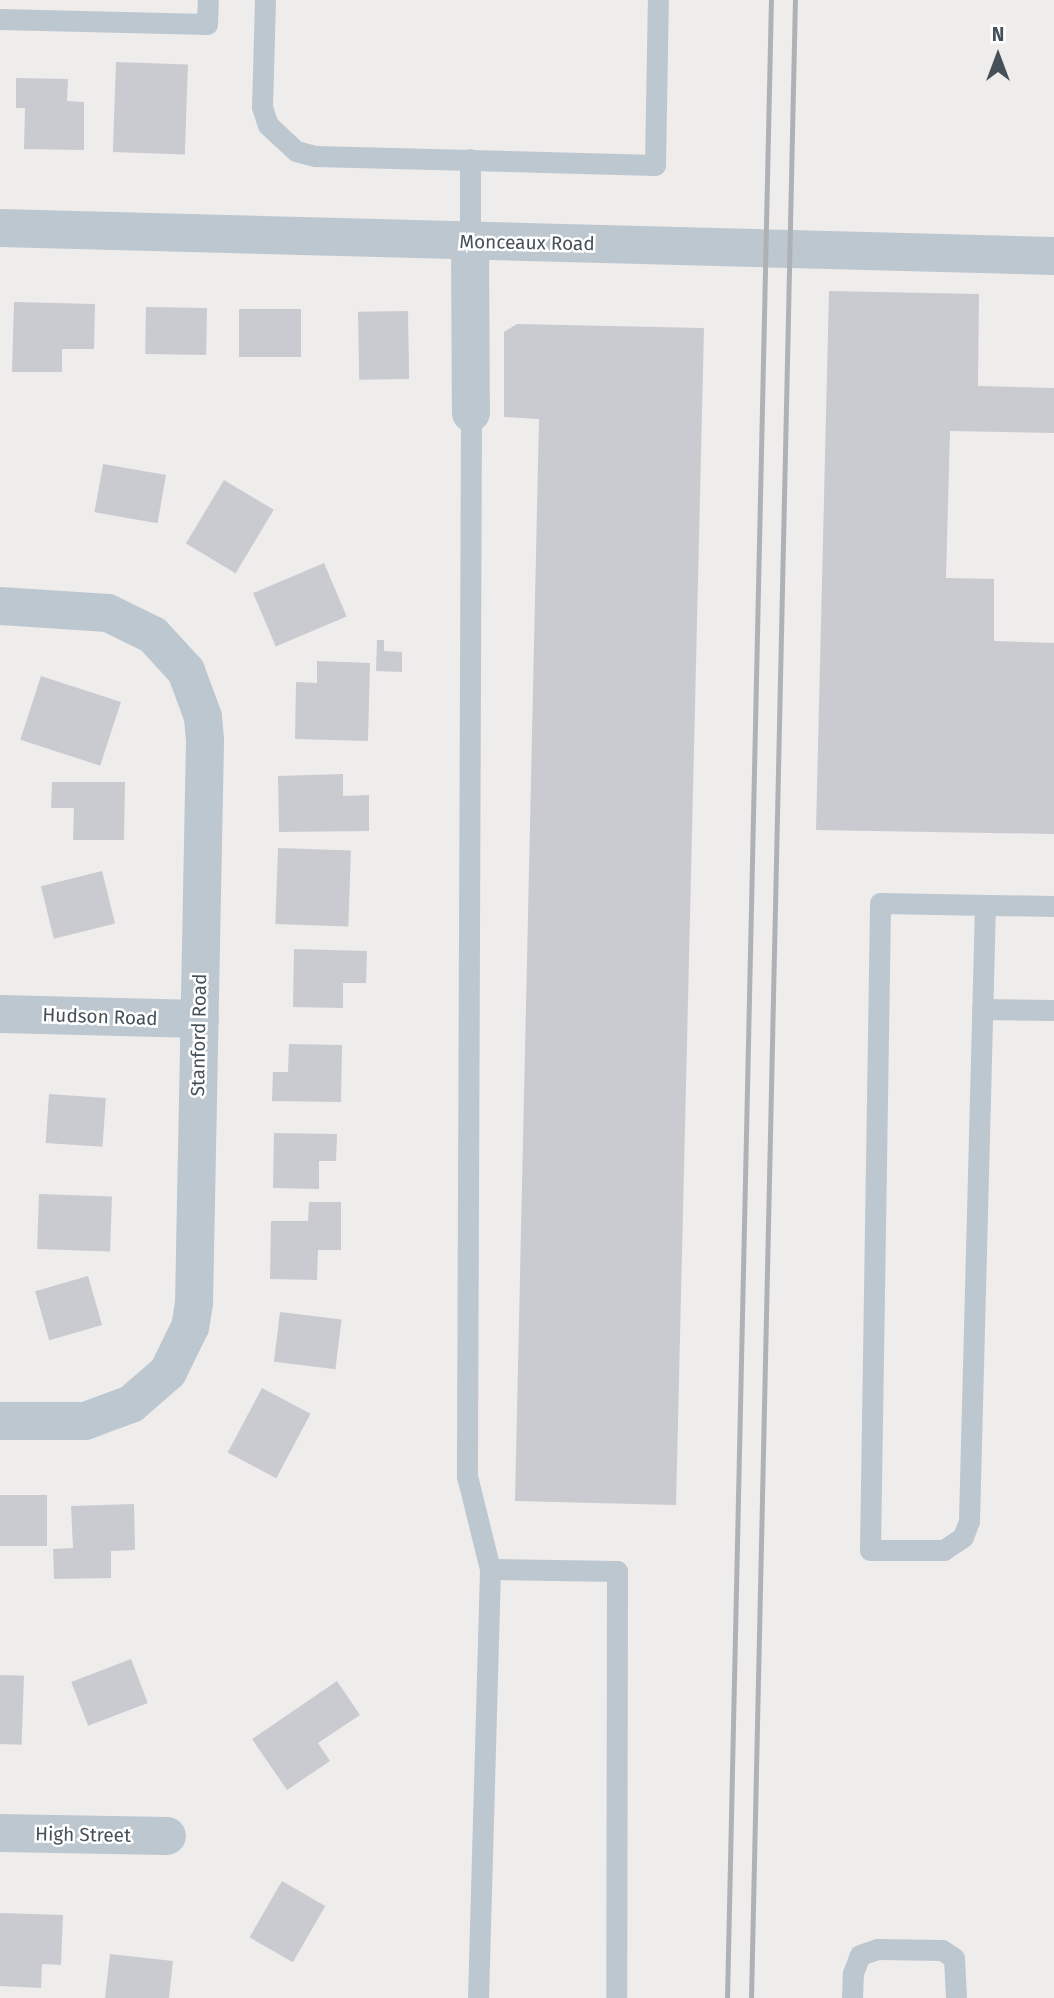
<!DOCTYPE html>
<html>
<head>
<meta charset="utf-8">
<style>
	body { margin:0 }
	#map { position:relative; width:1054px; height:1998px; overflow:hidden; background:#efecec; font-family:"Fira Sans",sans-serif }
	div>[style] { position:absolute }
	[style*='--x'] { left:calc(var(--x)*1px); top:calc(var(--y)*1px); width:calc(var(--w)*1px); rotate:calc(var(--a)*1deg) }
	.building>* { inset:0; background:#c9cbd1; transform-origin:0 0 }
	.service>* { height:21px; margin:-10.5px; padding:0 10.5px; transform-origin:10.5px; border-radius:10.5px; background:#bdc7cf }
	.minor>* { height:38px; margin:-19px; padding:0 19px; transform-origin:19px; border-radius:19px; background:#bdc7cf }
	.rail>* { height:5px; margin:-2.5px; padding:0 2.5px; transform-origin:2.5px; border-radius:2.5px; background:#aeb2b7 }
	span { translate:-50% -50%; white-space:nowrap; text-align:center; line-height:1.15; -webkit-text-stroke:5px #fff; paint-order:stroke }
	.street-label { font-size:19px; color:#455059 }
	.north { position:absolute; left:963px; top:21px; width:70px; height:70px; -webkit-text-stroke:5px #fff; paint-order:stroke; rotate:0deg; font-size:19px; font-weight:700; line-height:28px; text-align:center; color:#455059 }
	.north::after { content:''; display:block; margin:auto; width:24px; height:32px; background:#455059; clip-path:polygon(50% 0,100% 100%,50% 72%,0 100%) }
</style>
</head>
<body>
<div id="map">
	<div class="building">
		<div style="left:116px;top:62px;width:72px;height:90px;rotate:2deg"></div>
		<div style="clip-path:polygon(16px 78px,68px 79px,67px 101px,84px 102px,84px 150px,24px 149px,25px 108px,16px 108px)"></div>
		<div style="clip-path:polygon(829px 291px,979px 294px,978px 386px,1054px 388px,1054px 433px,950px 431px,946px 578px,994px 579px,994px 641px,1054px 643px,1054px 834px,816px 830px)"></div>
		<div style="clip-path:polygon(14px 302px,95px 304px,94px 349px,62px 349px,62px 372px,12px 372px)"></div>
		<div style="left:146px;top:307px;width:61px;height:47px;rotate:1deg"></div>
		<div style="left:301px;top:309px;width:48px;height:62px;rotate:90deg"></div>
		<div style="left:408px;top:311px;width:68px;height:50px;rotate:89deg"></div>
		<div style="clip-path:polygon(517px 324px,704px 328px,676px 1505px,515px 1501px,539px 419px,504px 417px,504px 332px)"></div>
		<div style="left:103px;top:464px;width:64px;height:49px;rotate:10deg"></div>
		<div style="left:224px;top:480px;width:58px;height:74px;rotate:31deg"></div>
		<div style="left:324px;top:563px;width:58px;height:77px;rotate:67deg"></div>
		<div style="clip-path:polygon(377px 640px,384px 640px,384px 651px,402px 652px,402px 672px,376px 671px)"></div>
		<div style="clip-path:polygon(317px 661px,370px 663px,368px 741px,295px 739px,296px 682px,317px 683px)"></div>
		<div style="left:41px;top:676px;width:84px;height:67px;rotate:18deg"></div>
		<div style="clip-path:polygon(343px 774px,343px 796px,369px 795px,369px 831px,279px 832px,278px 776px)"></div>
		<div style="clip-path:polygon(52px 782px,125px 782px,124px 840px,73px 840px,74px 808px,51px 808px)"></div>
		<div style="left:278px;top:848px;width:73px;height:76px;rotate:2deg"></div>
		<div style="left:102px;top:871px;width:54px;height:63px;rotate:76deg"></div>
		<div style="clip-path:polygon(294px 949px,367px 951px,366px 983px,343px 983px,343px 1008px,293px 1007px)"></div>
		<div style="clip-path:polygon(289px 1044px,342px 1045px,341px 1102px,272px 1101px,273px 1072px,288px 1072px)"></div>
		<div style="left:49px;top:1094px;width:57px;height:49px;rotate:4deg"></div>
		<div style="clip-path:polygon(274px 1133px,337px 1134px,336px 1161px,319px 1161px,319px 1189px,273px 1188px)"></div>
		<div style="left:39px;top:1194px;width:73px;height:55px;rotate:2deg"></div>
		<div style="clip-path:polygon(309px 1202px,341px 1202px,341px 1250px,318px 1250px,317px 1280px,270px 1279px,271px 1221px,308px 1221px)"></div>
		<div style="left:88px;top:1276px;width:51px;height:55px;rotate:74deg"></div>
		<div style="left:280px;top:1312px;width:62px;height:50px;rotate:7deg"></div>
		<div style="left:262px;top:1388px;width:55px;height:73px;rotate:28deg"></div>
		<div style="left:0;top:1495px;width:47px;height:51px"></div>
		<div style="clip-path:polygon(134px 1504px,135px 1550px,111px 1551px,111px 1578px,54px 1579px,53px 1549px,73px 1548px,71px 1506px)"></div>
		<div style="left:131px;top:1659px;width:47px;height:64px;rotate:69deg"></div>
		<div style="left:0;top:1675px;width:24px;height:69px;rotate:2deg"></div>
		<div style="clip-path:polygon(337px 1681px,360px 1715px,318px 1743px,330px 1761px,287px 1790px,252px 1739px)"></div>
		<div style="left:282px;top:1881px;width:50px;height:65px;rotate:30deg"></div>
		<div style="clip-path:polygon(0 1913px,63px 1915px,61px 1965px,42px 1964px,41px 1988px,0 1986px)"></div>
		<div style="clip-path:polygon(110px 1954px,173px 1961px,169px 1998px,105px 1998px)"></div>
	</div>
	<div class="service">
		<div style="--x:265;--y:0;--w:107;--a:91.6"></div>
		<div style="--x:262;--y:107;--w:19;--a:72"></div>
		<div style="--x:268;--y:125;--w:38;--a:43"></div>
		<div style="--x:296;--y:151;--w:20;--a:15"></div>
		<div style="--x:315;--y:156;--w:340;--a:1.5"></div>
		<div style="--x:655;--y:165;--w:165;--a:-89"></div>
		<div style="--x:0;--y:19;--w:207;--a:1.4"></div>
		<div style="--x:207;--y:24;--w:24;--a:-88"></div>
		<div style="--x:470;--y:159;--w:83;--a:90"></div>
		<div style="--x:471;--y:413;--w:1063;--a:90.22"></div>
		<div style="--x:467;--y:1476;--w:96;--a:76.1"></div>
		<div style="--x:490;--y:1569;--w:429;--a:91.6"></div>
		<div style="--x:985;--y:905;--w:616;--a:91.49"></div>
		<div style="--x:969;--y:1521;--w:17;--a:111"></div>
		<div style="--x:963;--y:1537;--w:23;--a:146"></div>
		<div style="--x:944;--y:1550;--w:74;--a:180"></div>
		<div style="--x:870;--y:1550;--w:647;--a:-89.11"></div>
		<div style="--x:880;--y:903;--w:174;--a:1"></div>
		<div style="--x:982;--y:1009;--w:72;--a:0.8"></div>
		<div style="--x:490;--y:1569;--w:127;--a:0.9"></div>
		<div style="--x:617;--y:1571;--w:427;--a:90.1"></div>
		<div style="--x:852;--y:1998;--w:25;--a:-88"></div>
		<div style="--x:853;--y:1973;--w:19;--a:-69"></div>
		<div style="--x:860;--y:1955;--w:18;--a:-19"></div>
		<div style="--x:877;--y:1949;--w:65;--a:0.9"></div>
		<div style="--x:942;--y:1950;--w:14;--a:34"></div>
		<div style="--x:954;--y:1958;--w:40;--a:87.1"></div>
	</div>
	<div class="minor">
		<div style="--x:0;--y:228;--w:1054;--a:1.52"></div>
		<div style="--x:470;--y:242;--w:171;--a:89.7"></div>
		<div style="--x:0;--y:606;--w:108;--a:3.7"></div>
		<div style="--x:108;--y:613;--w:50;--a:26.1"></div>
		<div style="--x:153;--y:635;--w:49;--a:47.5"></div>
		<div style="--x:186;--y:671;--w:49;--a:69.7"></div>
		<div style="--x:203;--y:717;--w:24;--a:85"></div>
		<div style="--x:205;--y:741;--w:562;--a:91.12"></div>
		<div style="--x:194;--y:1303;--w:24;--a:99"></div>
		<div style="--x:190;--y:1327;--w:50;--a:116.1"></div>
		<div style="--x:168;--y:1372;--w:49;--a:139.1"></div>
		<div style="--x:131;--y:1404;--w:49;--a:159.7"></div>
		<div style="--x:85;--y:1421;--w:85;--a:180"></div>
		<div style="--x:0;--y:1014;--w:200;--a:1.4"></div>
		<div style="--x:0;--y:1833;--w:167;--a:1"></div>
	</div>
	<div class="rail">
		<div style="--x:727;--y:1998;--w:1998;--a:-88.74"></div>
		<div style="--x:751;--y:1998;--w:1998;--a:-88.74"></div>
	</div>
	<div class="street-label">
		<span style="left:527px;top:243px;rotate:1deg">Monceaux Road</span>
		<span style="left:100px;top:1017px;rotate:2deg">Hudson Road</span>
		<span style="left:199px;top:1035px;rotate:-89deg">Stanford Road</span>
		<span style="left:83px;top:1835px;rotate:1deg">High Street</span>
	</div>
	<div class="north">N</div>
</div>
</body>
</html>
